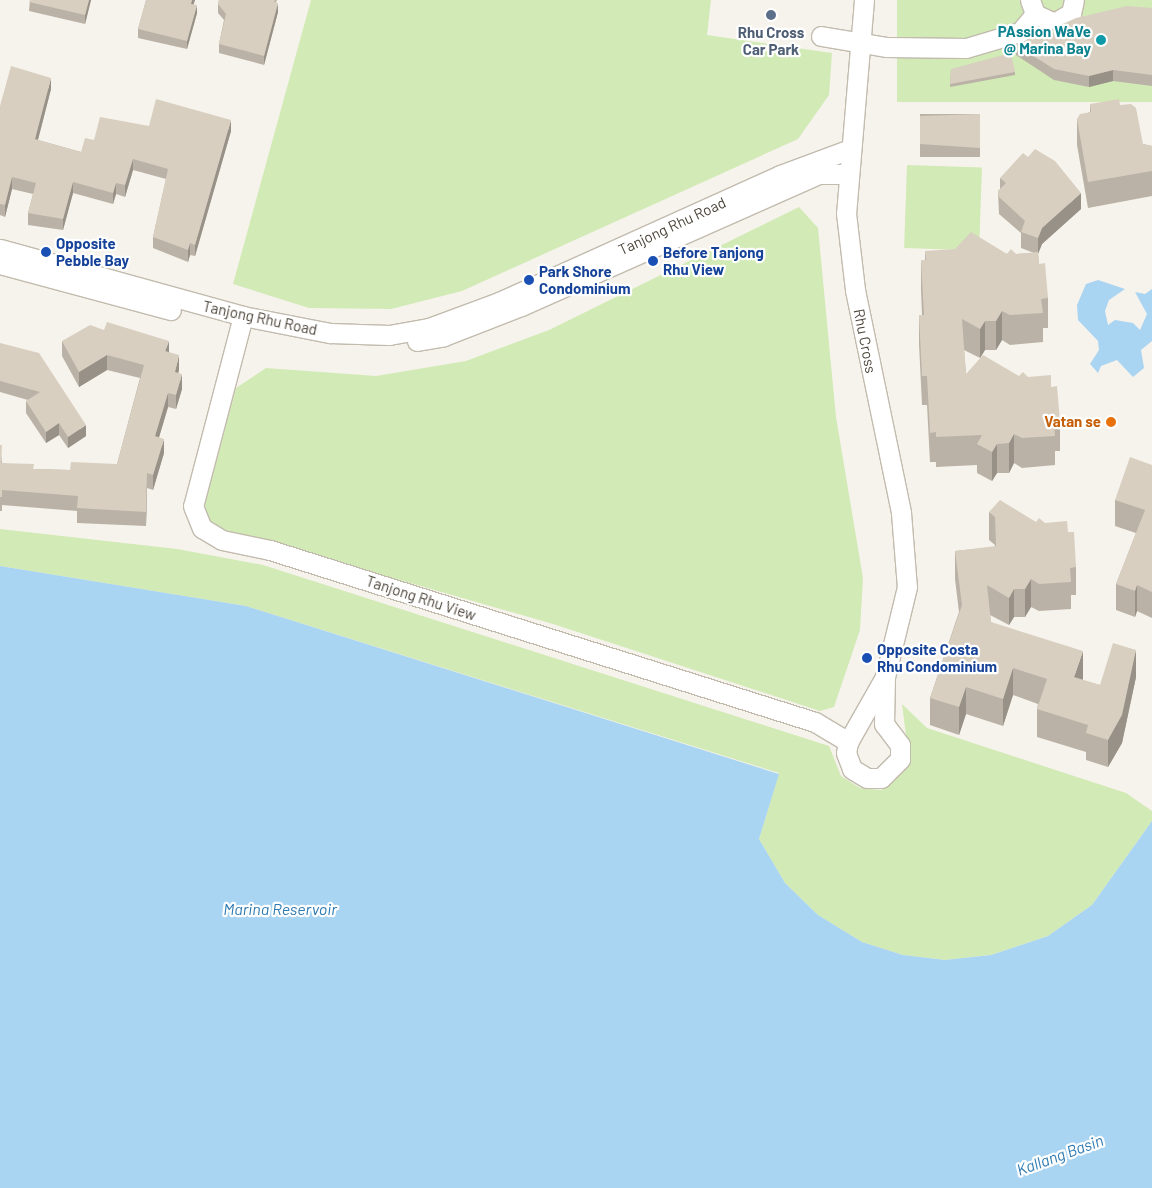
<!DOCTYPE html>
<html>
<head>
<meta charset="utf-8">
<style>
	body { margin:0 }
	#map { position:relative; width:1152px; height:1188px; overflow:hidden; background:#f6f3ec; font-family:Barlow,sans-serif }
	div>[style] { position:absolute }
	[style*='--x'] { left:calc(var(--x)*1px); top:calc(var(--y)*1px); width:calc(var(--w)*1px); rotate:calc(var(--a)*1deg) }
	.green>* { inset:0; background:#d2eab5; transform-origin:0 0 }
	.water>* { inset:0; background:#a9d4f2 }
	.roads { filter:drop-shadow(1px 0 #c2bbae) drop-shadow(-1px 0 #c2bbae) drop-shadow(0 1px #c2bbae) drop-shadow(0 -1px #c2bbae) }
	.minor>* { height:19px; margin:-9.5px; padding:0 9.5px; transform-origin:9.5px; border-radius:9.5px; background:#fff }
	.wall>* { inset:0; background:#bab2a6; transform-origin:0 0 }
	.shaded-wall>* { inset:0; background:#979187 }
	.building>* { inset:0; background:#d8cfc1 }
	.dots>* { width:14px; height:14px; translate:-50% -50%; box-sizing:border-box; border:2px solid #fff; border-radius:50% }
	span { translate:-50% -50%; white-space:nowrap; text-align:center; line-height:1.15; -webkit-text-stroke:4.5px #fff; paint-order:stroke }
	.culture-label { font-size:15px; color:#0d838f; font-weight:700 }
	.right { translate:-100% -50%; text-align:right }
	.service-label { font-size:15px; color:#4e5e75; font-weight:700 }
	.street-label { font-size:15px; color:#4b4439 }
	.transit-label { font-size:15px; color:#164399; font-weight:700 }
	.left { translate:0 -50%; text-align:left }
	.food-label { font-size:15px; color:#c56008; font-weight:700 }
	.water-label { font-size:16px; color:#2e7ab2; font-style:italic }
</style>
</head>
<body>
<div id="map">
	<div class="green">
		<div style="clip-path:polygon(311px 0,711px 0,707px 35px,832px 53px,829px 95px,798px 139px,462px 291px,391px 309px,309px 308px,233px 284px)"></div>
		<div style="left:897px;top:0;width:255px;height:102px"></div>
		<div style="left:907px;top:165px;width:75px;height:83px;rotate:2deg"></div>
		<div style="clip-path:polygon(799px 207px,818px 228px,836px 417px,863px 578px,860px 630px,834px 707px,820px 711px,553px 624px,219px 528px,202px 515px,236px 388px,266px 368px,376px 376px,466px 361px,549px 330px)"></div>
		<div style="clip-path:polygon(0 529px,177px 549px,263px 565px,829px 746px,841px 776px,860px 788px,881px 790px,900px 774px,908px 751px,902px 704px,927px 728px,1126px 793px,1152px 811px,1152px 821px,1092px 905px,1048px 936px,991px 955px,945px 960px,903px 955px,862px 942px,818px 915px,785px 883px,759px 839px,779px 773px,246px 606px,0 566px)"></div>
	</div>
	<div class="water">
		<div style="clip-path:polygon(1098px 280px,1125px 289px,1109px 300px,1105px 311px,1108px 325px,1115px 320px,1133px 323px,1140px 330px,1147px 314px,1135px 292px,1145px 294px,1152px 289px,1152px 341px,1141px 350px,1144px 368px,1133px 377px,1117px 360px,1101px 366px,1098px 373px,1090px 364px,1099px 350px,1098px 341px,1078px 320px,1077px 305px,1086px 284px)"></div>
		<div style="clip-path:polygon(0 566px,246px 606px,779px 774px,759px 839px,785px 883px,818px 915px,862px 942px,903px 955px,945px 960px,991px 955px,1048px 936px,1092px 905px,1152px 821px,1152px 1188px,0 1188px)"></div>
	</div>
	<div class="roads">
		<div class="minor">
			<div style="--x:864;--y:0;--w:214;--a:94.8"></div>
			<div style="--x:846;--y:213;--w:78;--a:83.3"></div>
			<div style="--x:855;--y:290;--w:228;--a:78.3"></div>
			<div style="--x:901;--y:513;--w:74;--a:85.4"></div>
			<div style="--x:907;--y:587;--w:93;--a:103.7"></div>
			<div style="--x:885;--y:677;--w:75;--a:119.6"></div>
			<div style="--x:848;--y:742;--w:11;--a:100"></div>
			<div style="--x:846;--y:753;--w:17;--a:69"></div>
			<div style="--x:852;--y:769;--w:17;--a:31"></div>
			<div style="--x:867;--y:778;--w:14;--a:0"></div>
			<div style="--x:881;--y:778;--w:27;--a:-45"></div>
			<div style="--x:900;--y:759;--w:14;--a:-90"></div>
			<div style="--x:900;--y:745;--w:26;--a:-127"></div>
			<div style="--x:884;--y:724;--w:47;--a:-88.8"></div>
			<div style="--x:1030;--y:0;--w:15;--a:70"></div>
			<div style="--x:1035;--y:14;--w:21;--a:25"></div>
			<div style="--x:1054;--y:23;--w:20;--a:-30"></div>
			<div style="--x:1071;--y:13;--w:13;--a:-77"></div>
			<div style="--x:821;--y:36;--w:67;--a:9.5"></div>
			<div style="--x:887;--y:47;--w:79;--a:0.7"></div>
			<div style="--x:966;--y:48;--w:56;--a:-16.5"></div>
			<div style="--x:1020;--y:32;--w:23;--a:-50"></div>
			<div style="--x:0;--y:249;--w:252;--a:15.4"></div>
			<div style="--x:243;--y:316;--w:89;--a:11.1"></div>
			<div style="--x:330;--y:333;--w:59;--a:1.9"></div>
			<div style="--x:389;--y:335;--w:41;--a:-9.9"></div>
			<div style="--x:429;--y:328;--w:75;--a:-20.4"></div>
			<div style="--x:499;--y:302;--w:308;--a:-24.3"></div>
			<div style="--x:780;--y:175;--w:75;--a:-20.4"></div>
			<div style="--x:0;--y:264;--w:177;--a:15.1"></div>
			<div style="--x:243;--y:316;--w:196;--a:104.7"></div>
			<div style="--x:193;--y:506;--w:24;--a:68"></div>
			<div style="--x:202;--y:528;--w:23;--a:31"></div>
			<div style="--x:222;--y:540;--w:49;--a:11.8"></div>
			<div style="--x:270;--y:550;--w:571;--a:17.52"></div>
			<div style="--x:815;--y:722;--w:39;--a:31"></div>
			<div style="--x:417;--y:341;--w:27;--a:-10"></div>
			<div style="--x:444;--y:336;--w:83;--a:-21.3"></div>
			<div style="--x:521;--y:306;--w:326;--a:-23.9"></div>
			<div style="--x:819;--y:174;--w:28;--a:0"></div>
		</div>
	</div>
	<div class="wall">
		<div style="clip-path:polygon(30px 0,91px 0,85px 24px,29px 11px)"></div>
		<div style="clip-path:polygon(146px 0,195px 0,193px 4px,197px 13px,187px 49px,138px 38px,138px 29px)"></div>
		<div style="clip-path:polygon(219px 0,277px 0,276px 2px,278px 12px,264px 65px,219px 53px,219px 44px,224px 20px,218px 13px,218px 4px)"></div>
		<div style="clip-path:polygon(1152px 8px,1152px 86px,1113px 81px,1089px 87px,1054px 80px,1016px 55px,1016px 45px)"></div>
		<div style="clip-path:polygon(951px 69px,1015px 72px,1015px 75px,950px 87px)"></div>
		<div style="clip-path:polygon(51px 89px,38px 140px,81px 152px,94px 140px,149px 126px,231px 131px,195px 256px,190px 255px,188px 262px,153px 248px,153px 237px,166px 179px,133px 170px,125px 197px,116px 194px,113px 204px,73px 193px,63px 230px,28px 225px,28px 213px,33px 194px,12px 189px,5px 217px,0 215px,0 106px)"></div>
		<div style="clip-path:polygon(1090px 104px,1120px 105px,1143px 144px,1152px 146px,1152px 196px,1088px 208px,1077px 145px,1077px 119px,1090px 112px)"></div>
		<div style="left:980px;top:114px;width:43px;height:60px;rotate:90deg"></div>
		<div style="clip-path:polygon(1000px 178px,1081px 209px,1042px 244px,1038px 254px,1039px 264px,1048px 298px,1048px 328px,1043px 328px,1043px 342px,1010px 345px,1002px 340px,996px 350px,985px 350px,980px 358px,964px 350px,966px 374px,1028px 377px,1051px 387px,1060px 421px,1060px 451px,1055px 451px,1055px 465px,1022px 468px,1014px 463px,1009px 473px,997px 473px,992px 481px,977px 473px,977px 465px,936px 467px,936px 462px,930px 462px,927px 405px,922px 405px,919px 344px,919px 315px,922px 315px,921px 290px,921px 260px,925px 260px,925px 251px,1016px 254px,1034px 253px,1021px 248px,1021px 233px,999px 214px,998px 191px,1000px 189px)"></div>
		<div style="clip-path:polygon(62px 341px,169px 352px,179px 370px,178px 373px,182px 389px,176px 409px,168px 407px,159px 437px,164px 453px,153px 490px,147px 488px,146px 526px,77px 523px,77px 511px,2px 505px,2px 511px,0 511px,0 445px,2px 463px,34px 469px,70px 470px,117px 464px,140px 378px,107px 370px,79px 387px,62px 356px)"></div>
		<div style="clip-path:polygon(0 343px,86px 436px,68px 448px,59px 435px,46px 443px,26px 413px,26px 401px,28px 400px,0 392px)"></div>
		<div style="clip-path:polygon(1152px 465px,1152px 618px,1137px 611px,1135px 617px,1116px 610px,1116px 584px,1136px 533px,1115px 526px,1115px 500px)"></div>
		<div style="clip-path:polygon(989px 512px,1036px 522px,1045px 523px,1068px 532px,1076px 567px,1076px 595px,1071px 595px,1071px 609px,1039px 611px,1031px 607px,1025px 617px,1014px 617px,1009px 625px,990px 615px,991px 622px,1082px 680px,1100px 685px,1136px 677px,1122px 743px,1108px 767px,1086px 760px,1086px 752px,1037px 737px,1037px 709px,1038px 704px,1013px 695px,1003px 726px,966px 714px,959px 735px,930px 725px,930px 698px,959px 612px,955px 579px,955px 551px,995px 547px,995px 545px,989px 540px)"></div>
	</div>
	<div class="shaded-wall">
		<div style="clip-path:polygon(89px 0,91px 0,85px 24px,85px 15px)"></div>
		<div style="clip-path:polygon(192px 0,195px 0,191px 13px,191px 4px)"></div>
		<div style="clip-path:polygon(278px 3px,278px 12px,264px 65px,264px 56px)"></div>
		<div style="clip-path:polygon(197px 5px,197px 13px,187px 49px,187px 41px)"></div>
		<div style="clip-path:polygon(1113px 70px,1113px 81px,1089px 87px,1089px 76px)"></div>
		<div style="clip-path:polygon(51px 78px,51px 89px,35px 151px,35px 139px)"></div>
		<div style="clip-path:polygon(231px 120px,231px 131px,195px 256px,195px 245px)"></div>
		<div style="clip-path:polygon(133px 159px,133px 170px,125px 197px,125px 185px)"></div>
		<div style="clip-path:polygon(12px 177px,12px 189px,5px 217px,5px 205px)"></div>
		<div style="clip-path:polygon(73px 182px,73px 193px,63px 230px,63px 219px)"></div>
		<div style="clip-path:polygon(116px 183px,116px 194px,113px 204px,113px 193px)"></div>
		<div style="clip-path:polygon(1081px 193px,1081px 209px,1042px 244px,1038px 254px,1038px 238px,1042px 228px)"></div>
		<div style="clip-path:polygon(190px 243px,190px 255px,188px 262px,188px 250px)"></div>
		<div style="clip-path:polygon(1002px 311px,1002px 340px,996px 350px,996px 321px)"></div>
		<div style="clip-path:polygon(985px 321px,985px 350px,980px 358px,980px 329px)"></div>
		<div style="clip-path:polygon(169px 341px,169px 355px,165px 351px)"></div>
		<div style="clip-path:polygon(107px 355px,107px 370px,79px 387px,79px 372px)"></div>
		<div style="clip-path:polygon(179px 355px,179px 370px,175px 387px,175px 372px)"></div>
		<div style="clip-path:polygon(182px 374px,182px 389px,176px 409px,176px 395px)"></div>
		<div style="clip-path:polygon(168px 393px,168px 407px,155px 451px,155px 436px)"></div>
		<div style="clip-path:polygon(59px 423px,59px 435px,46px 443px,46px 432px)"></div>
		<div style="clip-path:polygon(86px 425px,86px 436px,68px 448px,68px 437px)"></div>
		<div style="clip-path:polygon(1014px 434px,1014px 463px,1009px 473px,1009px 443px)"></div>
		<div style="clip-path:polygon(164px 439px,164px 453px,153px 490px,153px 475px)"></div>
		<div style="clip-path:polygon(997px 444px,997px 473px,992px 481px,992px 452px)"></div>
		<div style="clip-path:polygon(147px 473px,147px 488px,146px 526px,146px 512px)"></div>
		<div style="clip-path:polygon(1031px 579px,1031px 607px,1025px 617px,1025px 589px)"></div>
		<div style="clip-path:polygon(1137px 585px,1137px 611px,1135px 617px,1135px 591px)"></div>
		<div style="clip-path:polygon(1014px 589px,1014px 617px,1009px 625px,1009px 598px)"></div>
		<div style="clip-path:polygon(1136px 650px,1136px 677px,1122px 743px,1108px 767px,1108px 740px)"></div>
		<div style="clip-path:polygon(1083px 651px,1083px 679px,1074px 704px,1074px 677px)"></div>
		<div style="clip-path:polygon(1013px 668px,1013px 695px,1003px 726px,1003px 699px)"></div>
		<div style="clip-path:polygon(966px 687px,966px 714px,959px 735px,959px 707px)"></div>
	</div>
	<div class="building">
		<div style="clip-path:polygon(30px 0,89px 0,85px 15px,29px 2px)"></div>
		<div style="clip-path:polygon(146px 0,192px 0,191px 4px,197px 5px,187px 41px,138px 29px)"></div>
		<div style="clip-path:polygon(219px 0,275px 0,274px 2px,278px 3px,264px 56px,219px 44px,226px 14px,218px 4px)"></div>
		<div style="clip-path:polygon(1127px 6px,1152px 8px,1152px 75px,1113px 70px,1089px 76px,1054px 69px,1016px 45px,1076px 18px)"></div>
		<div style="clip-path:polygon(1011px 53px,1015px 72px,950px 84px,951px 69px)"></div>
		<div style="clip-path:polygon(11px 66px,51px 78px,35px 139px,81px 152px,85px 138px,94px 140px,100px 117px,149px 126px,156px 99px,231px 120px,195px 245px,190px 243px,188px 250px,153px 237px,168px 169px,133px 159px,125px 185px,116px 183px,113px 193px,73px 182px,63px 219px,28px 213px,36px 183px,12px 177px,5px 205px,0 204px,0 106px)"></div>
		<div style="clip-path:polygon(1119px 99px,1120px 105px,1131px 104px,1136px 108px,1143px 144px,1152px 146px,1152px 171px,1088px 182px,1077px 119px,1080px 114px,1091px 112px,1090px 104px)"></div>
		<div style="clip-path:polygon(980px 114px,980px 148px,920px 144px,920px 116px)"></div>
		<div style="clip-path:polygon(1035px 149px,1055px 161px,1081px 193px,1042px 228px,1038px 238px,1021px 232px,1025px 221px,999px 197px,998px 191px,1006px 183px,1000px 178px,1023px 153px,1028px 157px)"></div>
		<div style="clip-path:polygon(971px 232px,1007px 254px,1011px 249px,1016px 254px,1038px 252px,1039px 264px,1045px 263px,1048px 298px,1041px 299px,1043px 313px,1010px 315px,1002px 311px,996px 321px,985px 321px,980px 329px,962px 319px,966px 374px,983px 355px,1019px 376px,1023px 372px,1028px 377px,1051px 375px,1051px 387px,1057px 386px,1060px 421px,1054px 422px,1055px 436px,1022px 438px,1014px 434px,1009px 443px,997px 444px,992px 452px,977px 444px,982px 435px,936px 437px,936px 432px,930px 433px,927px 376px,922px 376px,919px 315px,924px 315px,921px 260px,926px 260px,925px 251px,955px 249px)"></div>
		<div style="clip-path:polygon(107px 322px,169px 341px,165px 351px,179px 355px,175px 372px,182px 374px,176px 395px,168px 393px,155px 436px,164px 439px,153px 475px,147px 473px,146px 512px,77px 508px,78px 496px,2px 490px,2px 497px,0 497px,0 445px,2px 445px,1px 463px,34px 464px,33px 469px,70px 470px,71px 462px,117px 464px,144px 365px,107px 355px,79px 372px,62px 341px,90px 325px,104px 330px)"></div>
		<div style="clip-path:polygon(0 343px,39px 353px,86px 425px,68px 437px,59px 423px,46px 432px,26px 401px,40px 392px,0 381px)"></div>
		<div style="clip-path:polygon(1130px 457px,1152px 465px,1152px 592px,1137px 585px,1135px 591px,1116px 584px,1145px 510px,1115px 500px)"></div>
		<div style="clip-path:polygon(1000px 500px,1036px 522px,1039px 518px,1045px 523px,1067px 521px,1068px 532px,1074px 532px,1076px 567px,1070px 568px,1071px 582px,1039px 584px,1031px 579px,1025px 589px,1014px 589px,1009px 598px,987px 585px,991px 622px,1083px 651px,1074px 677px,1100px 685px,1113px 643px,1136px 650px,1122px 715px,1108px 740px,1086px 733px,1088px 725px,1037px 709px,1047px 679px,1013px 668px,1003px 699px,966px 687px,959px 707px,930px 698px,962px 605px,955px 551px,996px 546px,995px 517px,989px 512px)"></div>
	</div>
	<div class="dots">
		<div style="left:771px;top:15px;background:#5c6f8a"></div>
		<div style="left:1101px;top:40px;background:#0f9aa8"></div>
		<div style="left:46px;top:252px;background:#1a4fb4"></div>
		<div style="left:653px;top:261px;background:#1a4fb4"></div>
		<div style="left:529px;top:280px;background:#1a4fb4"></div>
		<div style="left:1111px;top:422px;background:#e8710a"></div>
		<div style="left:867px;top:658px;background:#1a4fb4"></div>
	</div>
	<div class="culture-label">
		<span class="right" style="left:1091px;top:40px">PAssion WaVe<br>@ Marina Bay</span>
	</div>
	<div class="service-label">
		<span style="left:771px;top:41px">Rhu Cross<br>Car Park</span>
	</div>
	<div class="street-label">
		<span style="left:672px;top:226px;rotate:-25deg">Tanjong Rhu Road</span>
		<span style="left:260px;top:318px;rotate:12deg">Tanjong Rhu Road</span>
		<span style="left:865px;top:341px;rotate:79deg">Rhu Cross</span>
		<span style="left:421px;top:598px;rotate:18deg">Tanjong Rhu View</span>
	</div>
	<div class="transit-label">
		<span class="left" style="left:56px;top:252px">Opposite<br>Pebble Bay</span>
		<span class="left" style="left:663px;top:261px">Before Tanjong<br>Rhu View</span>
		<span class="left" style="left:539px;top:280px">Park Shore<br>Condominium</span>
		<span class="left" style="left:877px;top:658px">Opposite Costa<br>Rhu Condominium</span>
	</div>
	<div class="food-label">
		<span class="right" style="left:1101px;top:422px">Vatan se</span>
	</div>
	<div class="water-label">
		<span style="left:280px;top:909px">Marina Reservoir</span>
		<span style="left:1060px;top:1155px;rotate:-20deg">Kallang Basin</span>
	</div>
</div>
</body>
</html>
